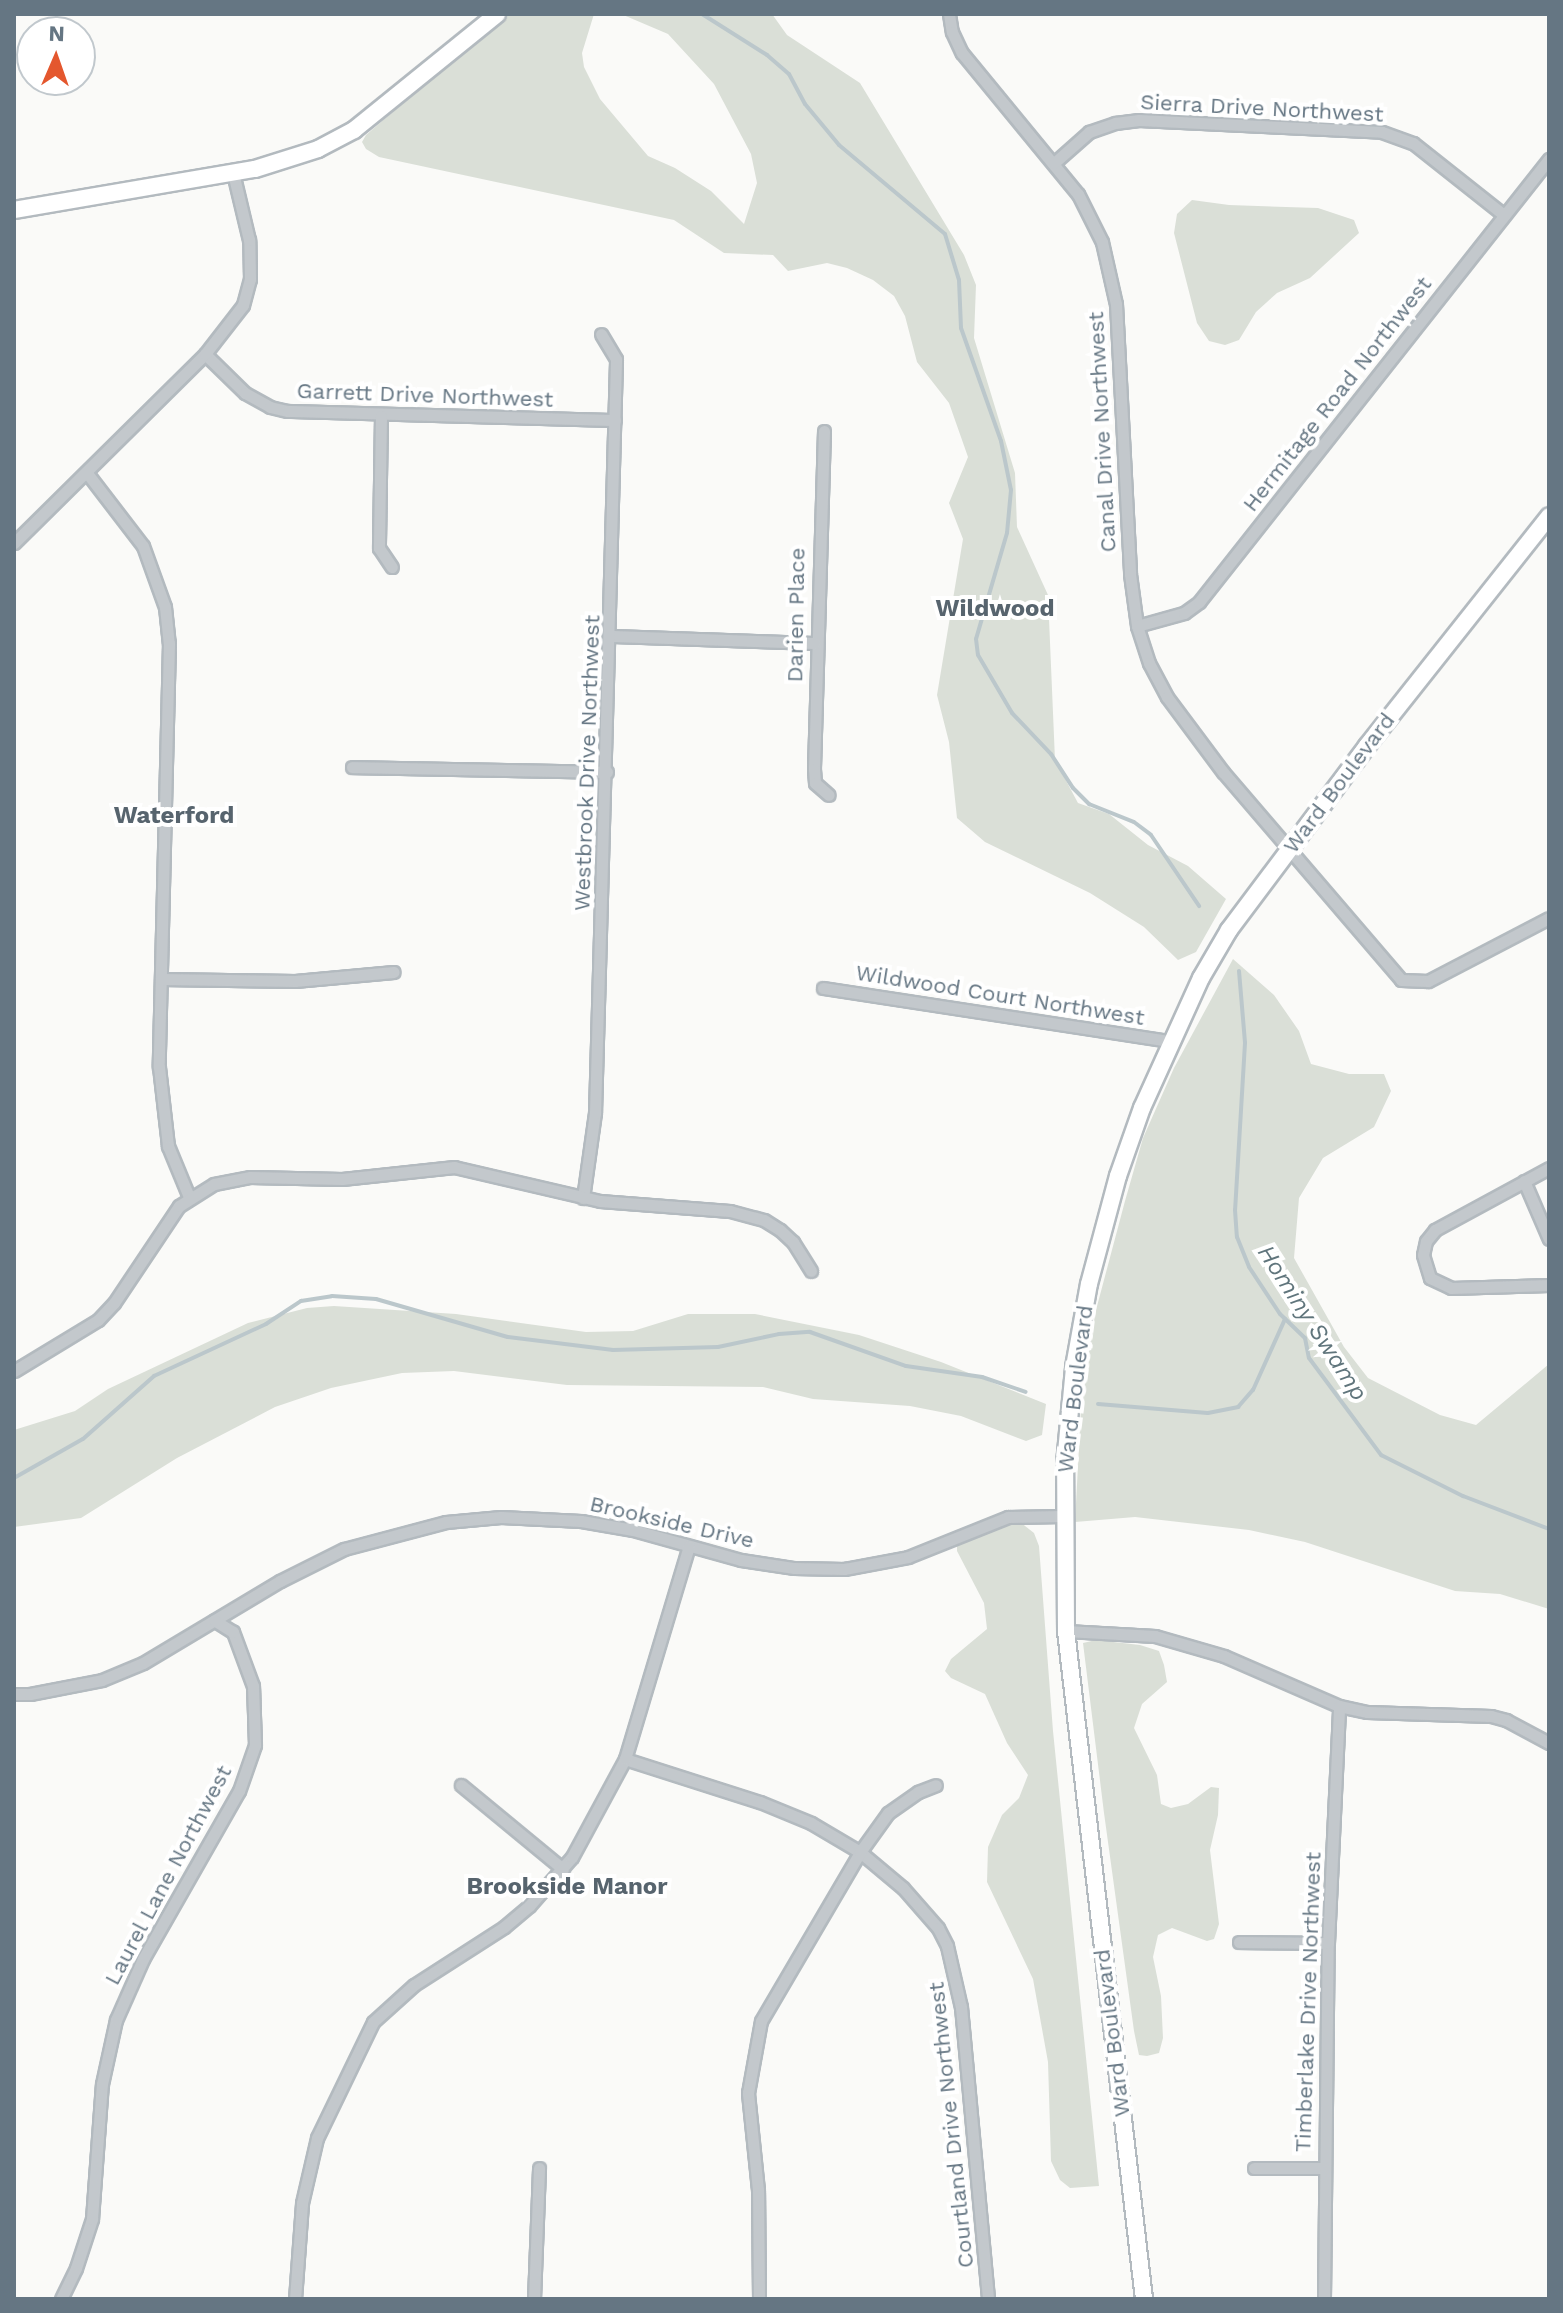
<!DOCTYPE html>
<html>
<head>
<meta charset="utf-8">
<style>
	body { margin:0 }
	#map { position:relative; width:1563px; height:2313px; overflow:hidden; background:#fafaf8; font-family:"Work Sans",sans-serif }
	div>[style] { position:absolute }
	[style*='--x'] { left:calc(var(--x)*1px); top:calc(var(--y)*1px); width:calc(var(--w)*1px); rotate:calc(var(--a)*1deg) }
	.green>* { inset:0; background:#dadfd7 }
	.stream>* { height:4px; margin:-2px; padding:0 2px; transform-origin:2px; border-radius:2px; background:#bbc7cb }
	.roads { filter:drop-shadow(2px 0 #b3babf) drop-shadow(-2px 0 #b3babf) drop-shadow(0 2px #b3babf) drop-shadow(0 -2px #b3babf) }
	.street>* { height:11px; margin:-5.5px; padding:0 5.5px; transform-origin:5.5px; border-radius:5.5px; background:#c3c8cc }
	.secondary>* { height:16px; margin:-8px; padding:0 8px; transform-origin:8px; border-radius:8px; background:#fff }
	span { translate:-50% -50%; white-space:nowrap; text-align:center; line-height:1.15; -webkit-text-stroke:8px #fff; paint-order:stroke }
	.street-label { font-size:22px; color:#657683 }
	.neighbourhood-label { font-size:24px; color:#57646e; font-weight:700 }
	.water-label { font-size:24px; color:#60757c; font-style:italic }
	.frame { position:absolute; inset:0; border:16px solid #657683; pointer-events:none }
	.north { position:absolute; left:16px; top:16px; width:80px; height:80px; box-sizing:border-box; background:#fff; border:2px solid #c1c8cd; border-radius:50%; rotate:2deg; font-size:22px; font-weight:700; line-height:32px; text-align:center; color:#657683 }
	.north::after { content:''; display:block; margin:auto; width:28px; height:36px; background:#e4572e; clip-path:polygon(50% 0,100% 100%,50% 72%,0 100%) }
</style>
</head>
<body>
<div id="map">
	<div class="green">
		<div style="clip-path:polygon(506px 14px,594px 14px,582px 53px,584px 67px,600px 99px,648px 156px,675px 168px,711px 191px,744px 224px,757px 183px,751px 154px,714px 84px,668px 34px,621px 14px,772px 14px,787px 35px,860px 83px,964px 255px,976px 285px,974px 338px,1015px 473px,1017px 527px,1048px 595px,1055px 760px,1078px 803px,1109px 814px,1148px 845px,1188px 866px,1226px 899px,1196px 952px,1178px 960px,1144px 927px,1090px 893px,985px 842px,957px 818px,949px 742px,937px 695px,963px 539px,949px 503px,968px 457px,949px 403px,917px 362px,905px 316px,894px 296px,873px 280px,847px 268px,827px 263px,788px 271px,773px 255px,724px 253px,674px 220px,379px 157px,366px 149px,362px 142px,366px 135px)"></div>
		<div style="clip-path:polygon(1192px 200px,1229px 205px,1318px 208px,1354px 220px,1359px 233px,1310px 278px,1277px 293px,1256px 312px,1239px 340px,1225px 345px,1209px 341px,1197px 323px,1174px 233px,1177px 214px)"></div>
		<div style="clip-path:polygon(1233px 959px,1274px 995px,1299px 1031px,1311px 1064px,1349px 1074px,1384px 1074px,1391px 1091px,1374px 1127px,1323px 1158px,1299px 1198px,1294px 1258px,1344px 1347px,1368px 1378px,1440px 1415px,1476px 1425px,1549px 1364px,1549px 1609px,1500px 1594px,1455px 1591px,1305px 1542px,1249px 1530px,1135px 1517px,1075px 1522px,1082px 1390px,1096px 1310px,1125px 1201px,1143px 1138px,1174px 1068px)"></div>
		<div style="clip-path:polygon(334px 1306px,456px 1314px,586px 1332px,633px 1331px,688px 1314px,755px 1314px,859px 1335px,941px 1362px,1046px 1404px,1042px 1435px,1026px 1441px,961px 1416px,910px 1406px,813px 1399px,763px 1387px,567px 1385px,454px 1371px,402px 1373px,331px 1388px,275px 1407px,177px 1458px,81px 1518px,14px 1527px,14px 1430px,75px 1411px,108px 1389px,248px 1323px,307px 1308px)"></div>
		<div style="clip-path:polygon(1020px 1522px,1034px 1533px,1039px 1546px,1053px 1731px,1099px 2186px,1070px 2188px,1060px 2180px,1051px 2161px,1048px 2062px,1033px 1979px,987px 1882px,988px 1847px,1002px 1815px,1019px 1798px,1028px 1775px,1007px 1743px,985px 1694px,951px 1678px,945px 1671px,951px 1659px,987px 1629px,984px 1603px,957px 1551px,957px 1544px,1006px 1523px)"></div>
		<div style="clip-path:polygon(1096px 1640px,1140px 1645px,1159px 1651px,1164px 1665px,1167px 1682px,1142px 1704px,1134px 1728px,1157px 1775px,1161px 1804px,1171px 1808px,1188px 1804px,1211px 1787px,1219px 1788px,1218px 1815px,1210px 1850px,1219px 1924px,1214px 1939px,1207px 1941px,1172px 1928px,1158px 1935px,1153px 1957px,1161px 1996px,1163px 2038px,1159px 2053px,1147px 2056px,1139px 2055px,1134px 2031px,1104px 1813px,1083px 1643px)"></div>
	</div>
	<div class="stream">
		<div style="--x:702;--y:14;--w:77;--a:32.2"></div>
		<div style="--x:767;--y:55;--w:29;--a:41"></div>
		<div style="--x:789;--y:74;--w:34;--a:62"></div>
		<div style="--x:805;--y:104;--w:53;--a:50.3"></div>
		<div style="--x:839;--y:145;--w:138;--a:40"></div>
		<div style="--x:945;--y:234;--w:48;--a:73.1"></div>
		<div style="--x:959;--y:280;--w:48;--a:87.6"></div>
		<div style="--x:961;--y:328;--w:120;--a:70.5"></div>
		<div style="--x:1001;--y:441;--w:50;--a:78.5"></div>
		<div style="--x:1011;--y:490;--w:43;--a:95.3"></div>
		<div style="--x:1007;--y:533;--w:110;--a:106.3"></div>
		<div style="--x:976;--y:639;--w:16;--a:83"></div>
		<div style="--x:978;--y:655;--w:67;--a:59.6"></div>
		<div style="--x:1012;--y:713;--w:57;--a:46.4"></div>
		<div style="--x:1051;--y:754;--w:40;--a:57.1"></div>
		<div style="--x:1073;--y:788;--w:23;--a:45"></div>
		<div style="--x:1089;--y:804;--w:48;--a:21.8"></div>
		<div style="--x:1134;--y:822;--w:21;--a:37"></div>
		<div style="--x:1151;--y:835;--w:86;--a:55.9"></div>
		<div style="--x:1239;--y:971;--w:72;--a:85.2"></div>
		<div style="--x:1245;--y:1043;--w:167;--a:93.4"></div>
		<div style="--x:1235;--y:1210;--w:27;--a:86"></div>
		<div style="--x:1237;--y:1237;--w:32;--a:68"></div>
		<div style="--x:1249;--y:1267;--w:56;--a:56.6"></div>
		<div style="--x:1280;--y:1314;--w:35;--a:44"></div>
		<div style="--x:1305;--y:1338;--w:20;--a:79"></div>
		<div style="--x:1309;--y:1358;--w:121;--a:53.4"></div>
		<div style="--x:1381;--y:1455;--w:92;--a:26.6"></div>
		<div style="--x:1463;--y:1496;--w:92;--a:21"></div>
		<div style="--x:1098;--y:1404;--w:110;--a:4.7"></div>
		<div style="--x:1208;--y:1413;--w:31;--a:-11"></div>
		<div style="--x:1238;--y:1407;--w:23;--a:-49"></div>
		<div style="--x:1253;--y:1390;--w:78;--a:-65.7"></div>
		<div style="--x:14;--y:1478;--w:79;--a:-29.5"></div>
		<div style="--x:83;--y:1439;--w:95;--a:-41.6"></div>
		<div style="--x:154;--y:1376;--w:123;--a:-24.9"></div>
		<div style="--x:266;--y:1324;--w:42;--a:-33.3"></div>
		<div style="--x:301;--y:1301;--w:31;--a:-9"></div>
		<div style="--x:332;--y:1296;--w:44;--a:3.9"></div>
		<div style="--x:376;--y:1299;--w:137;--a:16.1"></div>
		<div style="--x:508;--y:1337;--w:106;--a:7.1"></div>
		<div style="--x:613;--y:1350;--w:105;--a:-1.6"></div>
		<div style="--x:718;--y:1347;--w:62;--a:-12"></div>
		<div style="--x:779;--y:1334;--w:31;--a:-4"></div>
		<div style="--x:810;--y:1332;--w:102;--a:19.5"></div>
		<div style="--x:906;--y:1366;--w:77;--a:8.2"></div>
		<div style="--x:982;--y:1377;--w:46;--a:18.8"></div>
	</div>
	<div class="roads">
		<div class="street">
			<div style="--x:949;--y:14;--w:18;--a:81"></div>
			<div style="--x:952;--y:32;--w:23;--a:65"></div>
			<div style="--x:962;--y:53;--w:183;--a:50.6"></div>
			<div style="--x:1078;--y:194;--w:54;--a:63.4"></div>
			<div style="--x:1102;--y:242;--w:64;--a:77.3"></div>
			<div style="--x:1116;--y:304;--w:270;--a:87"></div>
			<div style="--x:1130;--y:574;--w:52;--a:82.3"></div>
			<div style="--x:1137;--y:626;--w:39;--a:72"></div>
			<div style="--x:1149;--y:663;--w:38;--a:62"></div>
			<div style="--x:1167;--y:697;--w:94;--a:53.3"></div>
			<div style="--x:1223;--y:772;--w:274;--a:49.4"></div>
			<div style="--x:1401;--y:980;--w:27;--a:2"></div>
			<div style="--x:1428;--y:981;--w:136;--a:-27.5"></div>
			<div style="--x:1054;--y:163;--w:47;--a:-41.5"></div>
			<div style="--x:1089;--y:132;--w:28;--a:-19"></div>
			<div style="--x:1115;--y:123;--w:24;--a:-7"></div>
			<div style="--x:1139;--y:120;--w:243;--a:2.8"></div>
			<div style="--x:1382;--y:132;--w:33;--a:20"></div>
			<div style="--x:1413;--y:143;--w:116;--a:38.4"></div>
			<div style="--x:205;--y:354;--w:56;--a:44.3"></div>
			<div style="--x:245;--y:393;--w:29;--a:29"></div>
			<div style="--x:270;--y:407;--w:18;--a:13"></div>
			<div style="--x:288;--y:411;--w:327;--a:1.6"></div>
			<div style="--x:381;--y:416;--w:132;--a:90.9"></div>
			<div style="--x:379;--y:548;--w:23;--a:56"></div>
			<div style="--x:824;--y:431;--w:338;--a:91.7"></div>
			<div style="--x:814;--y:769;--w:14;--a:86"></div>
			<div style="--x:815;--y:783;--w:18;--a:41"></div>
			<div style="--x:87;--y:473;--w:92;--a:52.5"></div>
			<div style="--x:143;--y:546;--w:65;--a:70.2"></div>
			<div style="--x:165;--y:607;--w:36;--a:84"></div>
			<div style="--x:169;--y:643;--w:424;--a:91.4"></div>
			<div style="--x:159;--y:1067;--w:80;--a:83.5"></div>
			<div style="--x:168;--y:1146;--w:55;--a:67.6"></div>
			<div style="--x:14;--y:543;--w:269;--a:-44.7"></div>
			<div style="--x:205;--y:354;--w:62;--a:-52.2"></div>
			<div style="--x:243;--y:305;--w:27;--a:-75"></div>
			<div style="--x:250;--y:279;--w:39;--a:-91"></div>
			<div style="--x:249;--y:240;--w:69;--a:-103.4"></div>
			<div style="--x:1137;--y:626;--w:49;--a:-15.5"></div>
			<div style="--x:1184;--y:613;--w:19;--a:-36"></div>
			<div style="--x:1199;--y:602;--w:565;--a:-51.69"></div>
			<div style="--x:611;--y:636;--w:204;--a:2"></div>
			<div style="--x:352;--y:767;--w:255;--a:1.1"></div>
			<div style="--x:161;--y:979;--w:134;--a:0.9"></div>
			<div style="--x:295;--y:981;--w:99;--a:-5.2"></div>
			<div style="--x:823;--y:988;--w:352;--a:8.7"></div>
			<div style="--x:1549;--y:1168;--w:130;--a:151.5"></div>
			<div style="--x:1435;--y:1230;--w:14;--a:129"></div>
			<div style="--x:1426;--y:1241;--w:14;--a:102"></div>
			<div style="--x:1423;--y:1255;--w:24;--a:73"></div>
			<div style="--x:1430;--y:1278;--w:23;--a:25"></div>
			<div style="--x:1451;--y:1288;--w:98;--a:-1.8"></div>
			<div style="--x:1524;--y:1181;--w:63;--a:66.7"></div>
			<div style="--x:583;--y:1198;--w:86;--a:-82"></div>
			<div style="--x:595;--y:1113;--w:754;--a:-88.4"></div>
			<div style="--x:616;--y:359;--w:29;--a:-121"></div>
			<div style="--x:14;--y:1371;--w:98;--a:-31.3"></div>
			<div style="--x:98;--y:1320;--w:23;--a:-47"></div>
			<div style="--x:114;--y:1303;--w:117;--a:-56.2"></div>
			<div style="--x:179;--y:1206;--w:41;--a:-32.2"></div>
			<div style="--x:214;--y:1184;--w:37;--a:-11"></div>
			<div style="--x:250;--y:1177;--w:92;--a:1.2"></div>
			<div style="--x:342;--y:1179;--w:113;--a:-6.1"></div>
			<div style="--x:454;--y:1167;--w:150;--a:13.1"></div>
			<div style="--x:600;--y:1201;--w:130;--a:4.4"></div>
			<div style="--x:730;--y:1211;--w:35;--a:15"></div>
			<div style="--x:764;--y:1220;--w:19;--a:32"></div>
			<div style="--x:780;--y:1230;--w:18;--a:43"></div>
			<div style="--x:793;--y:1242;--w:34;--a:58"></div>
			<div style="--x:1066;--y:1631;--w:89;--a:3.2"></div>
			<div style="--x:1155;--y:1636;--w:72;--a:16.2"></div>
			<div style="--x:1224;--y:1656;--w:125;--a:23.5"></div>
			<div style="--x:1339;--y:1706;--w:29;--a:12"></div>
			<div style="--x:1367;--y:1712;--w:124;--a:1.8"></div>
			<div style="--x:1491;--y:1716;--w:16;--a:15"></div>
			<div style="--x:1506;--y:1720;--w:49;--a:28.1"></div>
			<div style="--x:14;--y:1694;--w:16;--a:0"></div>
			<div style="--x:30;--y:1694;--w:73;--a:-11"></div>
			<div style="--x:102;--y:1680;--w:44;--a:-22.5"></div>
			<div style="--x:143;--y:1663;--w:160;--a:-30.9"></div>
			<div style="--x:280;--y:1581;--w:72;--a:-26.6"></div>
			<div style="--x:344;--y:1549;--w:106;--a:-14.8"></div>
			<div style="--x:446;--y:1522;--w:55;--a:-5.2"></div>
			<div style="--x:501;--y:1517;--w:80;--a:2.9"></div>
			<div style="--x:581;--y:1521;--w:53;--a:9.8"></div>
			<div style="--x:633;--y:1530;--w:112;--a:15.5"></div>
			<div style="--x:741;--y:1560;--w:54;--a:8.6"></div>
			<div style="--x:794;--y:1568;--w:50;--a:1.1"></div>
			<div style="--x:844;--y:1569;--w:65;--a:-10.6"></div>
			<div style="--x:908;--y:1557;--w:108;--a:-21.8"></div>
			<div style="--x:1008;--y:1517;--w:55;--a:-1"></div>
			<div style="--x:625;--y:1759;--w:142;--a:17.7"></div>
			<div style="--x:760;--y:1802;--w:55;--a:22.4"></div>
			<div style="--x:811;--y:1823;--w:57;--a:30.6"></div>
			<div style="--x:860;--y:1852;--w:56;--a:39.9"></div>
			<div style="--x:903;--y:1888;--w:53;--a:48.8"></div>
			<div style="--x:938;--y:1928;--w:20;--a:63"></div>
			<div style="--x:947;--y:1946;--w:63;--a:77.1"></div>
			<div style="--x:961;--y:2007;--w:293;--a:84.7"></div>
			<div style="--x:461;--y:1785;--w:132;--a:39.5"></div>
			<div style="--x:1239;--y:1942;--w:89;--a:0.6"></div>
			<div style="--x:1254;--y:2168;--w:68;--a:0"></div>
			<div style="--x:61;--y:2299;--w:34;--a:-64"></div>
			<div style="--x:76;--y:2268;--w:52;--a:-71.9"></div>
			<div style="--x:92;--y:2219;--w:135;--a:-85.8"></div>
			<div style="--x:102;--y:2084;--w:66;--a:-77.7"></div>
			<div style="--x:116;--y:2020;--w:67;--a:-66.1"></div>
			<div style="--x:143;--y:1959;--w:193;--a:-60.3"></div>
			<div style="--x:239;--y:1791;--w:49;--a:-70.8"></div>
			<div style="--x:255;--y:1745;--w:59;--a:-91.9"></div>
			<div style="--x:253;--y:1686;--w:58;--a:-110.3"></div>
			<div style="--x:233;--y:1632;--w:22;--a:-148"></div>
			<div style="--x:295;--y:2299;--w:96;--a:-85.8"></div>
			<div style="--x:302;--y:2203;--w:67;--a:-77"></div>
			<div style="--x:317;--y:2138;--w:129;--a:-64.2"></div>
			<div style="--x:373;--y:2022;--w:55;--a:-42.1"></div>
			<div style="--x:414;--y:1985;--w:107;--a:-32.8"></div>
			<div style="--x:504;--y:1927;--w:33;--a:-40"></div>
			<div style="--x:529;--y:1906;--w:65;--a:-48.7"></div>
			<div style="--x:572;--y:1857;--w:111;--a:-61.6"></div>
			<div style="--x:625;--y:1759;--w:222;--a:-73.3"></div>
			<div style="--x:534;--y:2299;--w:131;--a:-87.8"></div>
			<div style="--x:759;--y:2299;--w:109;--a:-90.5"></div>
			<div style="--x:758;--y:2190;--w:98;--a:-95.9"></div>
			<div style="--x:748;--y:2093;--w:73;--a:-79.8"></div>
			<div style="--x:761;--y:2021;--w:196;--a:-59.6"></div>
			<div style="--x:860;--y:1852;--w:48;--a:-54.3"></div>
			<div style="--x:888;--y:1813;--w:37;--a:-35"></div>
			<div style="--x:918;--y:1792;--w:19;--a:-21"></div>
			<div style="--x:1324;--y:2299;--w:356;--a:-89.4"></div>
			<div style="--x:1328;--y:1943;--w:237;--a:-87.3"></div>
		</div>
		<div class="secondary">
			<div style="--x:14;--y:210;--w:244;--a:-9.7"></div>
			<div style="--x:255;--y:169;--w:66;--a:-17.6"></div>
			<div style="--x:318;--y:149;--w:41;--a:-27.8"></div>
			<div style="--x:354;--y:130;--w:184;--a:-39"></div>
			<div style="--x:1144;--y:2299;--w:673;--a:-96.66"></div>
			<div style="--x:1066;--y:1631;--w:168;--a:-90.3"></div>
			<div style="--x:1065;--y:1463;--w:96;--a:-84.6"></div>
			<div style="--x:1074;--y:1367;--w:84;--a:-79.8"></div>
			<div style="--x:1089;--y:1284;--w:112;--a:-75"></div>
			<div style="--x:1118;--y:1176;--w:72;--a:-70.6"></div>
			<div style="--x:1142;--y:1108;--w:143;--a:-65.6"></div>
			<div style="--x:1201;--y:978;--w:56;--a:-59.7"></div>
			<div style="--x:1229;--y:930;--w:230;--a:-53.1"></div>
			<div style="--x:1367;--y:746;--w:293;--a:-51.6"></div>
		</div>
	</div>
	<div class="street-label">
		<span style="left:1262px;top:108px;rotate:3deg">Sierra Drive Northwest</span>
		<span style="left:1337px;top:394px;rotate:-52deg">Hermitage Road Northwest</span>
		<span style="left:425px;top:395px;rotate:2deg">Garrett Drive Northwest</span>
		<span style="left:1102px;top:432px;rotate:-93deg">Canal Drive Northwest</span>
		<span style="left:796px;top:615px;rotate:-89deg">Darien Place</span>
		<span style="left:587px;top:763px;rotate:-88deg">Westbrook Drive Northwest</span>
		<span style="left:1339px;top:783px;rotate:-53deg">Ward Boulevard</span>
		<span style="left:1000px;top:995px;rotate:9deg">Wildwood Court Northwest</span>
		<span style="left:1075px;top:1389px;rotate:-83deg">Ward Boulevard</span>
		<span style="left:672px;top:1522px;rotate:13deg">Brookside Drive</span>
		<span style="left:168px;top:1875px;rotate:-62deg">Laurel Lane Northwest</span>
		<span style="left:1308px;top:2002px;rotate:-88deg">Timberlake Drive Northwest</span>
		<span style="left:1112px;top:2033px;rotate:-97deg">Ward Boulevard</span>
		<span style="left:951px;top:2125px;rotate:-96deg">Courtland Drive Northwest</span>
	</div>
	<div class="neighbourhood-label">
		<span style="left:995px;top:609px">Wildwood</span>
		<span style="left:174px;top:816px">Waterford</span>
		<span style="left:567px;top:1887px">Brookside Manor</span>
	</div>
	<div class="water-label">
		<span style="left:1312px;top:1323px;rotate:57deg">Hominy Swamp</span>
	</div>
	<div class="frame"></div>
	<div class="north">N</div>
</div>
</body>
</html>
